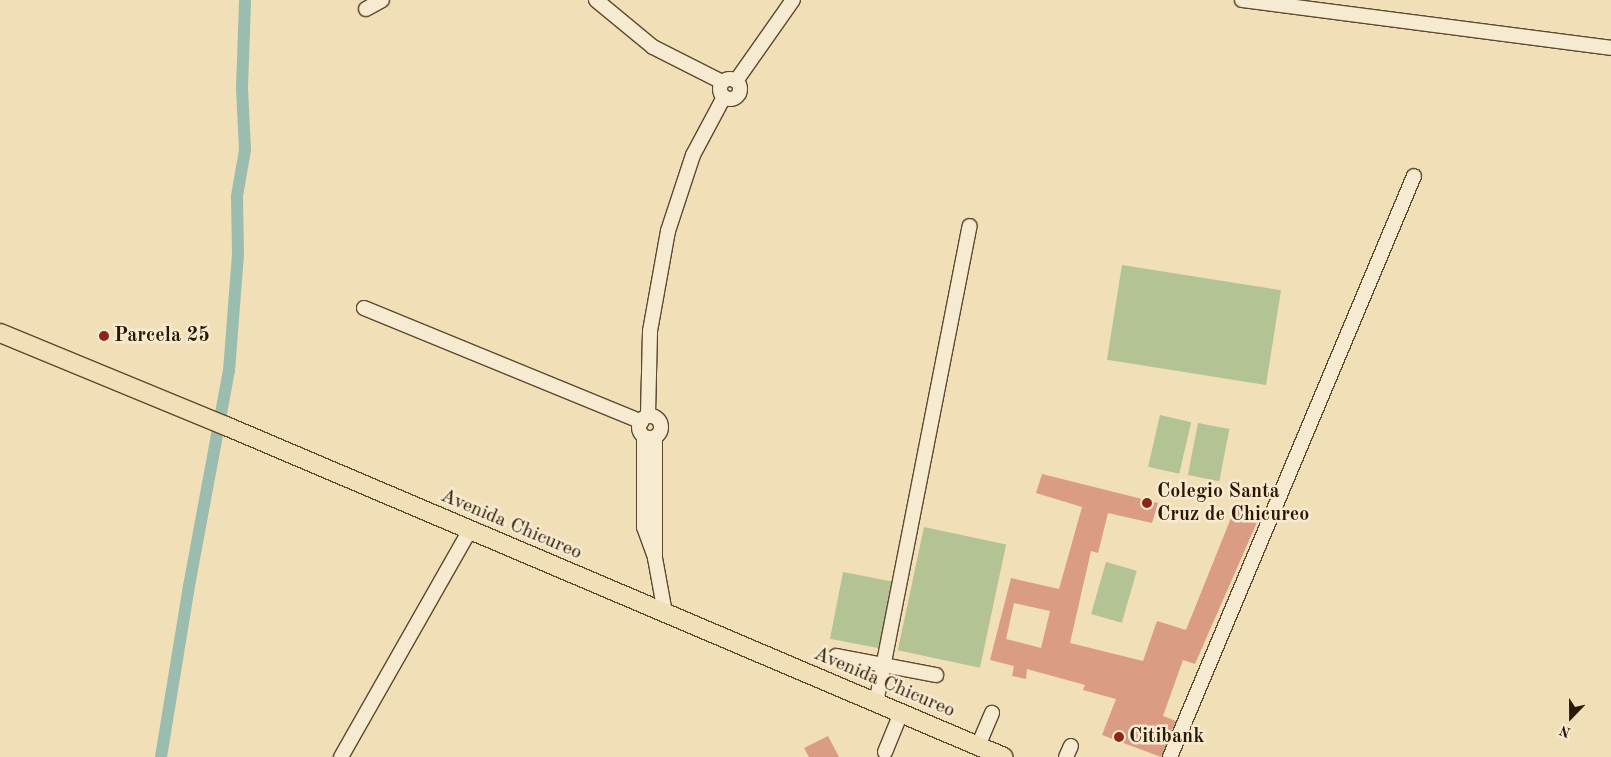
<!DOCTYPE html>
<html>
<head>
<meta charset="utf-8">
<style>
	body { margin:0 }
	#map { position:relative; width:1611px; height:757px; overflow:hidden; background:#f1dfb7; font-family:"Old Standard TT",serif }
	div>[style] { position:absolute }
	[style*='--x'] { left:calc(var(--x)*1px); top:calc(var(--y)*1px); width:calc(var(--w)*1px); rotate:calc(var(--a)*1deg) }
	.green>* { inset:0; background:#b4c393; transform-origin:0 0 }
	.canal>* { height:12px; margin:-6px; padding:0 6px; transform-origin:6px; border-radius:6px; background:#9bbdaf }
	.building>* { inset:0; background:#da9c82 }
	.roads { filter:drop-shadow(1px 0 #5e482e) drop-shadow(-1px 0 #5e482e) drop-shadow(0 1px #5e482e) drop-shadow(0 -1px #5e482e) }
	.minor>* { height:14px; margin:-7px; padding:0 7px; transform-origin:7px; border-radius:7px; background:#f6ead0 }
	.minor>.ring { margin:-7px; padding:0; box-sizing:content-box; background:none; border:14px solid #f6ead0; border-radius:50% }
	.major>* { height:18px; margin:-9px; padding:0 9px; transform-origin:9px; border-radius:9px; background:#f1dfb7 }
	.dots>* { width:14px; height:14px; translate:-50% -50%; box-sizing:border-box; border:2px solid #f6ead0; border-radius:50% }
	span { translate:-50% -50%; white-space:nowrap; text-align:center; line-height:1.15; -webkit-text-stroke:5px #f6ead0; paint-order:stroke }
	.poi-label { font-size:20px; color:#2d1600; font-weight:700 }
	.left { translate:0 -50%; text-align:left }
	.street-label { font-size:20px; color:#2d1600 }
	.north { position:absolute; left:1546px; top:692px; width:50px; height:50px; -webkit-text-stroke:4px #f6ead0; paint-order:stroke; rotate:202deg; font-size:14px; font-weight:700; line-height:20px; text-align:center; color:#2d1600 }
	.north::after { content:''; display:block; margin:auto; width:18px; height:22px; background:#2d1600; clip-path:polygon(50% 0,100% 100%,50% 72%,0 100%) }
</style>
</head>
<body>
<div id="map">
	<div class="green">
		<div style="left:1122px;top:265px;width:161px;height:96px;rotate:9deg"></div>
		<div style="left:1160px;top:415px;width:32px;height:53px;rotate:13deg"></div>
		<div style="left:1198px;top:423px;width:32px;height:53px;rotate:11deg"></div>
		<div style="left:924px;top:527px;width:84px;height:126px;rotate:12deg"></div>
		<div style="left:1106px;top:562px;width:32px;height:54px;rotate:16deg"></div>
		<div style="left:843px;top:572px;width:58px;height:68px;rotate:11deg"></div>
	</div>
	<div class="canal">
		<div style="--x:161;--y:757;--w:173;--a:-80.7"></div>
		<div style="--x:189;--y:586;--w:219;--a:-79.5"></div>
		<div style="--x:229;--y:371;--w:116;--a:-85.6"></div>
		<div style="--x:238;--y:255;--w:59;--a:-91"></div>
		<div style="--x:237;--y:196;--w:47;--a:-80.1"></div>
		<div style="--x:245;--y:150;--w:62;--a:-92.8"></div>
		<div style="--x:242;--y:88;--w:88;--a:-88"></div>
	</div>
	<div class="building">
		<div style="clip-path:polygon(evenodd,1042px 474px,1158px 503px,1152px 523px,1108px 513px,1098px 553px,1091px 551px,1070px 643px,1143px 661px,1157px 621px,1186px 630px,1237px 503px,1261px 513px,1195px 664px,1183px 660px,1163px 716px,1176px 721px,1161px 757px,1102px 735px,1116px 699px,1083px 690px,1085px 685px,1027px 669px,1026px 679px,1012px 676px,1014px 666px,990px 660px,1011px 578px,1059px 589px,1082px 507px,1036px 493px,1042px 474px,1014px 603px,1050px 611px,1041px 648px,1006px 639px,1014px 603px)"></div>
		<div style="clip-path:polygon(828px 736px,839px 757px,809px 757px,804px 748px)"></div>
	</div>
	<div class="roads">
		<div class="minor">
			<div style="--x:596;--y:0;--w:74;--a:39.5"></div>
			<div style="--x:653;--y:47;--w:77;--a:26.9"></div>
			<div style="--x:1242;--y:0;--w:372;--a:7.4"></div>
			<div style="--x:366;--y:9;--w:18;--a:-29"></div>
			<div class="ring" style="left:720px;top:79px;width:6px;height:6px"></div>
			<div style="--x:736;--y:81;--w:99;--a:-54.9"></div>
			<div style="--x:364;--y:308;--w:300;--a:22.3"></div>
			<div style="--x:648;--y:414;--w:83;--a:-88.6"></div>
			<div style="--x:650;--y:331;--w:102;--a:-79.8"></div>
			<div style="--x:668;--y:231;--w:80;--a:-71.8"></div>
			<div style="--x:693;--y:155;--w:66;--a:-61.9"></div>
			<div class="ring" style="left:639px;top:416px;width:8px;height:8px"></div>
			<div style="--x:644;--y:437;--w:90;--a:90"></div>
			<div style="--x:644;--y:527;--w:32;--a:70"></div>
			<div style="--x:655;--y:439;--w:119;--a:90"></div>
			<div style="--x:655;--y:558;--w:56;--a:79.7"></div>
			<div style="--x:836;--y:656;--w:102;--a:10.8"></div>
			<div style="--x:876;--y:703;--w:486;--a:-78.9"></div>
			<div style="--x:978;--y:746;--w:36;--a:-67"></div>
			<div style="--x:885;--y:752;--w:42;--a:-67.7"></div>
			<div style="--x:341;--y:757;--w:261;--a:-60.4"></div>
			<div style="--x:1066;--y:757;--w:12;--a:-66"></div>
			<div style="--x:1170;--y:757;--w:630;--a:-67.22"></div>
		</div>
		<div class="major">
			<div style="--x:0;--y:333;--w:244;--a:22.4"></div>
			<div style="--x:226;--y:426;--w:845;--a:23.05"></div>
		</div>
	</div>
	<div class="dots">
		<div style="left:104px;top:336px;background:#8f2418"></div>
		<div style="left:1147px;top:503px;background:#8f2418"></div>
		<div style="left:1119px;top:737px;background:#8f2418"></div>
	</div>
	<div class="poi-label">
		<span class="left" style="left:114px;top:336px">Parcela 25</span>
		<span class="left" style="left:1157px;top:504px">Colegio Santa<br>Cruz de Chicureo</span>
		<span class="left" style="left:1129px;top:737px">Citibank</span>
	</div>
	<div class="street-label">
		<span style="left:511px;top:525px;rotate:23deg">Avenida Chicureo</span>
		<span style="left:884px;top:683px;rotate:23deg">Avenida Chicureo</span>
	</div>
	<div class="north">N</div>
</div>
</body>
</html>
